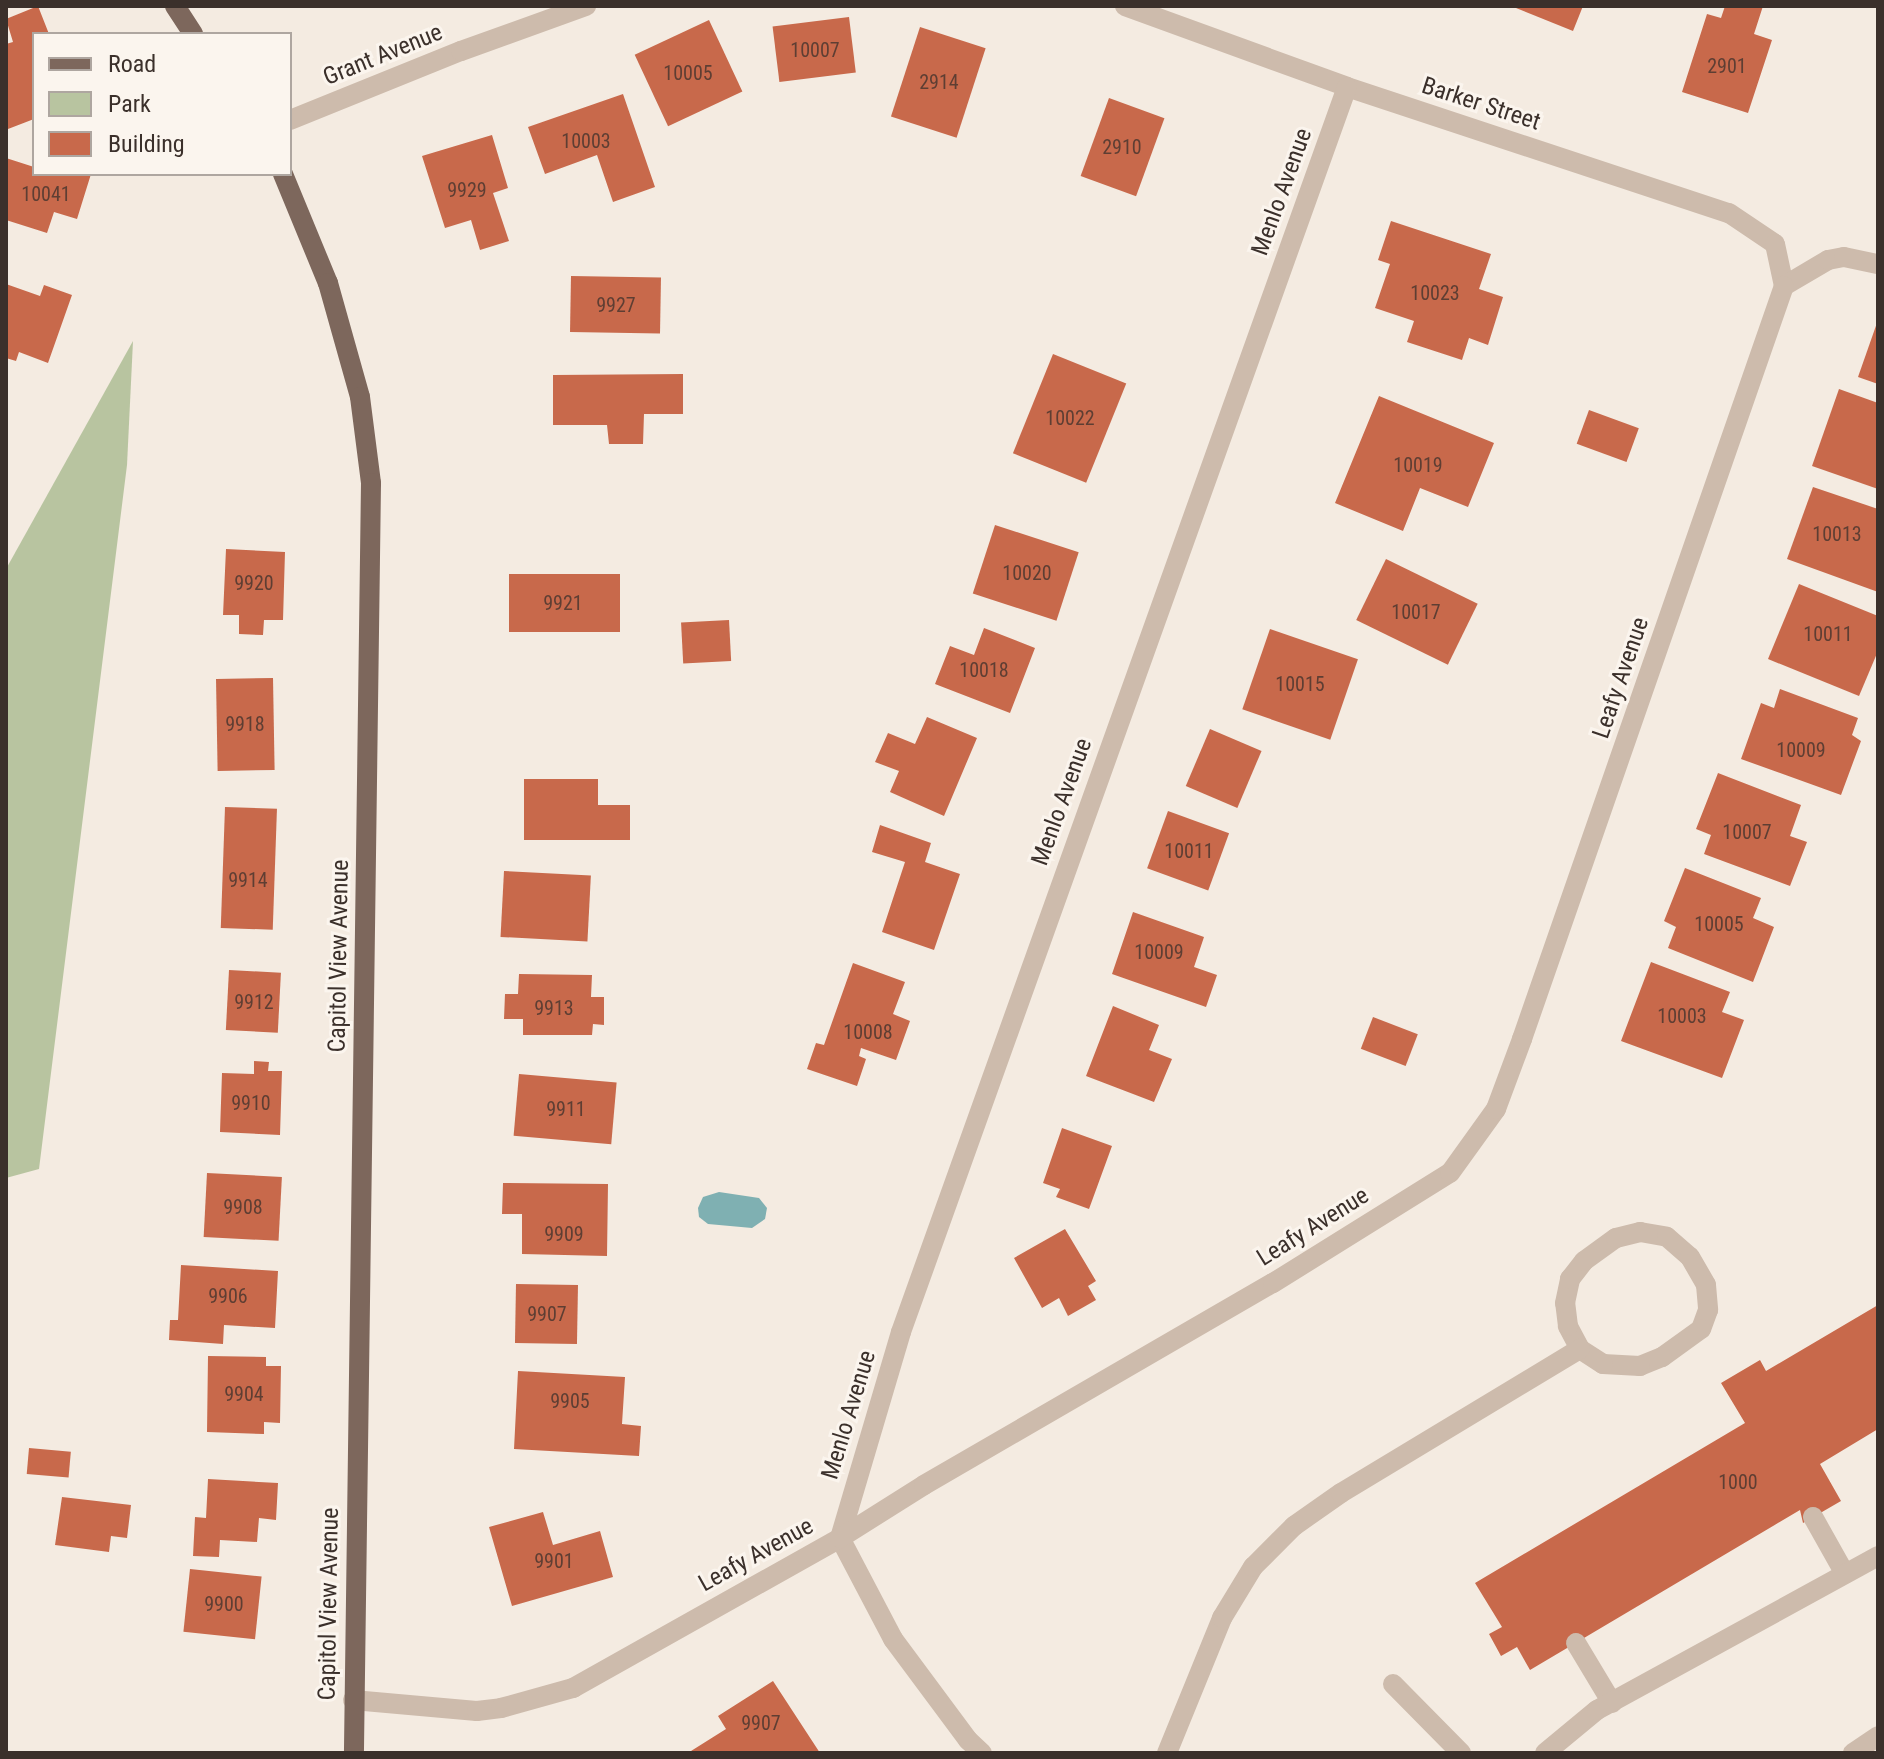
<!DOCTYPE html>
<html>
<head>
<meta charset="utf-8">
<style>
	body { margin:0 }
	#map { position:relative; width:1884px; height:1759px; overflow:hidden; background:#f4ebe1; font-family:"Roboto Condensed",sans-serif }
	div>[style] { position:absolute }
	[style*='--x'] { left:calc(var(--x)*1px); top:calc(var(--y)*1px); width:calc(var(--w)*1px); rotate:calc(var(--a)*1deg) }
	.green>* { inset:0; background:#b8c4a0 }
	.water>* { inset:0; background:#7fb0b2 }
	.building>* { inset:0; background:#c8694b; transform-origin:0 0 }
	.minor>* { height:20px; margin:-10px; padding:0 10px; transform-origin:10px; border-radius:10px; background:#cdbbac }
	.major>* { height:20px; margin:-10px; padding:0 10px; transform-origin:10px; border-radius:10px; background:#7d675c }
	span { translate:-50% -50%; white-space:nowrap; text-align:center; line-height:1.15; -webkit-text-stroke:6px #fbf5ee; paint-order:stroke }
	.number-label { font-size:20px; color:#5e3e33 }
	.number-label span { -webkit-text-stroke-width:0 }
	.street-label { font-size:24px; color:#3b302b }
	.frame { position:absolute; inset:0; border:8px solid #3b302b; pointer-events:none }
	.legend { position:absolute; left:32px; top:32px; width:260px; height:144px; box-sizing:border-box; background:#fbf5ee; border:2px solid #aea6a0; margin:0; padding:10px 14px; list-style:none; font-size:24px; color:#3b302b }
	.legend li { display:flex; align-items:center; gap:16px; height:40px }
	.legend b { width:40px; border:2px solid #aea6a0 }
</style>
</head>
<body>
<div id="map">
	<div class="green">
		<div style="clip-path:polygon(133px 341px,127px 465px,39px 1169px,6px 1178px,6px 569px)"></div>
	</div>
	<div class="water">
		<div style="clip-path:polygon(719px 1192px,759px 1198px,767px 1208px,765px 1219px,752px 1228px,708px 1224px,699px 1217px,698px 1208px,703px 1197px)"></div>
	</div>
	<div class="building">
		<div style="clip-path:polygon(38px 6px,49px 34px,34px 34px,34px 119px,8px 129px,6px 44px,13px 42px,6px 19px)"></div>
		<div style="clip-path:polygon(1511px 6px,1583px 6px,1573px 31px)"></div>
		<div style="clip-path:polygon(1725px 6px,1763px 6px,1754px 34px,1772px 40px,1748px 113px,1682px 92px,1707px 14px,1721px 18px)"></div>
		<div style="left:849px;top:17px;width:56px;height:77px;rotate:83deg"></div>
		<div style="left:709px;top:20px;width:79px;height:82px;rotate:65deg"></div>
		<div style="left:920px;top:27px;width:69px;height:94px;rotate:18deg"></div>
		<div style="clip-path:polygon(623px 94px,655px 187px,613px 202px,597px 155px,545px 174px,528px 127px)"></div>
		<div style="left:1109px;top:98px;width:59px;height:83px;rotate:20deg"></div>
		<div style="clip-path:polygon(492px 135px,508px 188px,493px 193px,509px 241px,480px 250px,471px 220px,445px 228px,422px 156px)"></div>
		<div style="clip-path:polygon(6px 158px,34px 167px,34px 174px,91px 174px,77px 219px,54px 212px,47px 233px,6px 220px)"></div>
		<div style="clip-path:polygon(1391px 221px,1491px 254px,1479px 289px,1503px 297px,1488px 345px,1469px 338px,1462px 360px,1407px 342px,1414px 321px,1375px 308px,1390px 264px,1378px 260px)"></div>
		<div style="left:571px;top:276px;width:90px;height:56px;rotate:1deg"></div>
		<div style="clip-path:polygon(6px 284px,40px 296px,44px 285px,72px 295px,48px 363px,19px 352px,16px 361px,6px 358px)"></div>
		<div style="clip-path:polygon(1878px 320px,1878px 384px,1858px 377px)"></div>
		<div style="left:1053px;top:354px;width:79px;height:107px;rotate:22deg"></div>
		<div style="clip-path:polygon(683px 374px,683px 414px,644px 414px,643px 444px,609px 444px,607px 425px,553px 425px,553px 375px)"></div>
		<div style="clip-path:polygon(1839px 389px,1878px 403px,1878px 489px,1812px 466px)"></div>
		<div style="clip-path:polygon(1379px 396px,1494px 443px,1468px 507px,1420px 488px,1403px 531px,1335px 503px)"></div>
		<div style="left:1589px;top:410px;width:53px;height:36px;rotate:20deg"></div>
		<div style="clip-path:polygon(1813px 487px,1878px 509px,1878px 592px,1787px 559px)"></div>
		<div style="left:995px;top:525px;width:88px;height:72px;rotate:18deg"></div>
		<div style="clip-path:polygon(226px 549px,285px 552px,283px 620px,264px 620px,263px 635px,239px 634px,239px 615px,223px 615px)"></div>
		<div style="left:1386px;top:559px;width:102px;height:68px;rotate:26deg"></div>
		<div style="left:509px;top:574px;width:111px;height:58px"></div>
		<div style="clip-path:polygon(1799px 584px,1878px 616px,1878px 651px,1859px 696px,1768px 659px)"></div>
		<div style="left:729px;top:620px;width:41px;height:48px;rotate:87deg"></div>
		<div style="clip-path:polygon(984px 628px,1035px 648px,1010px 713px,935px 684px,950px 646px,974px 655px)"></div>
		<div style="left:1270px;top:629px;width:93px;height:85px;rotate:19deg"></div>
		<div style="left:273px;top:678px;width:92px;height:57px;rotate:89deg"></div>
		<div style="clip-path:polygon(1780px 689px,1858px 718px,1852px 735px,1861px 741px,1841px 795px,1741px 759px,1761px 703px,1774px 708px)"></div>
		<div style="clip-path:polygon(927px 717px,977px 738px,944px 816px,890px 792px,899px 771px,875px 762px,888px 733px,915px 744px)"></div>
		<div style="left:1210px;top:729px;width:56px;height:62px;rotate:23deg"></div>
		<div style="clip-path:polygon(1718px 773px,1801px 805px,1790px 836px,1807px 842px,1790px 886px,1704px 854px,1711px 835px,1696px 829px)"></div>
		<div style="clip-path:polygon(524px 779px,598px 779px,598px 805px,630px 805px,630px 840px,524px 840px)"></div>
		<div style="left:225px;top:807px;width:52px;height:121px;rotate:2deg"></div>
		<div style="left:1168px;top:811px;width:65px;height:61px;rotate:20deg"></div>
		<div style="clip-path:polygon(880px 825px,931px 843px,925px 862px,960px 874px,934px 950px,882px 932px,905px 862px,872px 852px)"></div>
		<div style="clip-path:polygon(1685px 868px,1761px 898px,1753px 918px,1774px 927px,1753px 982px,1668px 948px,1676px 927px,1664px 921px)"></div>
		<div style="left:504px;top:871px;width:87px;height:66px;rotate:3deg"></div>
		<div style="clip-path:polygon(1133px 912px,1204px 937px,1194px 967px,1217px 975px,1206px 1007px,1112px 974px)"></div>
		<div style="clip-path:polygon(1651px 962px,1730px 992px,1722px 1012px,1744px 1020px,1722px 1078px,1621px 1041px)"></div>
		<div style="clip-path:polygon(853px 963px,905px 982px,893px 1014px,910px 1021px,896px 1060px,861px 1048px,859px 1056px,866px 1059px,857px 1086px,807px 1069px,816px 1043px,824px 1045px)"></div>
		<div style="left:229px;top:970px;width:52px;height:60px;rotate:3deg"></div>
		<div style="clip-path:polygon(519px 974px,592px 975px,591px 997px,604px 997px,604px 1025px,593px 1024px,592px 1035px,523px 1035px,523px 1019px,504px 1019px,505px 994px,518px 994px)"></div>
		<div style="clip-path:polygon(1113px 1006px,1159px 1025px,1149px 1050px,1172px 1059px,1154px 1102px,1086px 1076px)"></div>
		<div style="left:1373px;top:1017px;width:48px;height:34px;rotate:21deg"></div>
		<div style="clip-path:polygon(254px 1061px,269px 1062px,268px 1071px,282px 1071px,280px 1135px,220px 1132px,222px 1073px,254px 1074px)"></div>
		<div style="left:519px;top:1074px;width:98px;height:62px;rotate:5deg"></div>
		<div style="clip-path:polygon(1062px 1128px,1112px 1146px,1089px 1209px,1056px 1197px,1060px 1189px,1043px 1183px)"></div>
		<div style="left:207px;top:1173px;width:75px;height:64px;rotate:3deg"></div>
		<div style="clip-path:polygon(503px 1183px,608px 1184px,607px 1256px,522px 1254px,522px 1214px,502px 1214px)"></div>
		<div style="clip-path:polygon(1065px 1229px,1096px 1281px,1088px 1286px,1096px 1300px,1068px 1316px,1059px 1298px,1042px 1308px,1014px 1258px)"></div>
		<div style="clip-path:polygon(181px 1265px,278px 1271px,275px 1328px,224px 1325px,223px 1344px,169px 1340px,170px 1320px,178px 1320px)"></div>
		<div style="left:516px;top:1284px;width:62px;height:59px;rotate:1deg"></div>
		<div style="clip-path:polygon(1878px 1305px,1878px 1429px,1820px 1464px,1841px 1501px,1803px 1523px,1800px 1510px,1530px 1670px,1517px 1647px,1501px 1656px,1489px 1634px,1502px 1627px,1475px 1583px,1745px 1423px,1721px 1383px,1760px 1360px,1766px 1371px)"></div>
		<div style="clip-path:polygon(208px 1356px,266px 1357px,266px 1366px,281px 1366px,280px 1423px,264px 1422px,264px 1434px,207px 1432px)"></div>
		<div style="clip-path:polygon(518px 1371px,625px 1377px,622px 1424px,641px 1426px,639px 1456px,514px 1449px)"></div>
		<div style="left:29px;top:1448px;width:42px;height:26px;rotate:5deg"></div>
		<div style="clip-path:polygon(208px 1479px,278px 1483px,276px 1520px,259px 1518px,257px 1542px,220px 1540px,219px 1557px,193px 1556px,195px 1517px,206px 1518px)"></div>
		<div style="clip-path:polygon(62px 1497px,131px 1505px,127px 1538px,111px 1536px,109px 1552px,55px 1545px)"></div>
		<div style="clip-path:polygon(543px 1512px,553px 1545px,600px 1531px,613px 1577px,512px 1606px,489px 1527px)"></div>
		<div style="left:190px;top:1569px;width:72px;height:63px;rotate:6deg"></div>
		<div style="clip-path:polygon(773px 1681px,820px 1753px,692px 1753px,691px 1751px,726px 1729px,718px 1716px)"></div>
	</div>
	<div class="minor">
		<div style="--x:1125;--y:6;--w:236;--a:20"></div>
		<div style="--x:1347;--y:87;--w:402;--a:18.3"></div>
		<div style="--x:1729;--y:213;--w:55;--a:34"></div>
		<div style="--x:1775;--y:244;--w:43;--a:77.9"></div>
		<div style="--x:290;--y:120;--w:184;--a:-22"></div>
		<div style="--x:461;--y:51;--w:133;--a:-19.8"></div>
		<div style="--x:1784;--y:286;--w:51;--a:-30.6"></div>
		<div style="--x:1828;--y:260;--w:16;--a:-11"></div>
		<div style="--x:1844;--y:257;--w:35;--a:12"></div>
		<div style="--x:1640;--y:1232;--w:27;--a:10"></div>
		<div style="--x:1667;--y:1237;--w:30;--a:41"></div>
		<div style="--x:1690;--y:1257;--w:32;--a:60"></div>
		<div style="--x:1706;--y:1285;--w:25;--a:85"></div>
		<div style="--x:1708;--y:1310;--w:20;--a:110"></div>
		<div style="--x:1701;--y:1329;--w:48;--a:144.3"></div>
		<div style="--x:1662;--y:1357;--w:24;--a:158"></div>
		<div style="--x:1640;--y:1366;--w:37;--a:-177"></div>
		<div style="--x:1603;--y:1364;--w:27;--a:-147"></div>
		<div style="--x:1580;--y:1349;--w:26;--a:-118"></div>
		<div style="--x:1568;--y:1326;--w:23;--a:-97"></div>
		<div style="--x:1565;--y:1303;--w:25;--a:-78"></div>
		<div style="--x:1570;--y:1279;--w:23;--a:-52"></div>
		<div style="--x:1584;--y:1261;--w:39;--a:-36"></div>
		<div style="--x:1616;--y:1238;--w:25;--a:-14"></div>
		<div style="--x:1813;--y:1517;--w:65;--a:60.7"></div>
		<div style="--x:840;--y:1538;--w:215;--a:-73.5"></div>
		<div style="--x:901;--y:1332;--w:1322;--a:-70.29"></div>
		<div style="--x:840;--y:1538;--w:114;--a:62.3"></div>
		<div style="--x:893;--y:1639;--w:126;--a:53.4"></div>
		<div style="--x:968;--y:1740;--w:19;--a:43"></div>
		<div style="--x:1576;--y:1643;--w:70;--a:59"></div>
		<div style="--x:1393;--y:1684;--w:97;--a:45.4"></div>
		<div style="--x:353;--y:1700;--w:124;--a:5.1"></div>
		<div style="--x:477;--y:1711;--w:24;--a:-7"></div>
		<div style="--x:501;--y:1708;--w:75;--a:-15.5"></div>
		<div style="--x:573;--y:1688;--w:306;--a:-29.3"></div>
		<div style="--x:840;--y:1538;--w:99;--a:-32.2"></div>
		<div style="--x:924;--y:1485;--w:403;--a:-30.1"></div>
		<div style="--x:1273;--y:1283;--w:208;--a:-31.9"></div>
		<div style="--x:1450;--y:1173;--w:79;--a:-54.3"></div>
		<div style="--x:1496;--y:1109;--w:75;--a:-69.6"></div>
		<div style="--x:1522;--y:1039;--w:797;--a:-70.82"></div>
		<div style="--x:1167;--y:1753;--w:146;--a:-67.8"></div>
		<div style="--x:1222;--y:1618;--w:60;--a:-58.7"></div>
		<div style="--x:1253;--y:1567;--w:58;--a:-45"></div>
		<div style="--x:1294;--y:1526;--w:57;--a:-35.1"></div>
		<div style="--x:1341;--y:1493;--w:279;--a:-31.1"></div>
		<div style="--x:1545;--y:1753;--w:67;--a:-39.6"></div>
		<div style="--x:1597;--y:1710;--w:320;--a:-28.7"></div>
		<div style="--x:1853;--y:1753;--w:30;--a:-34"></div>
	</div>
	<div class="major">
		<div style="--x:175;--y:6;--w:33;--a:57"></div>
		<div style="--x:283;--y:174;--w:118;--a:67.6"></div>
		<div style="--x:328;--y:283;--w:118;--a:74.3"></div>
		<div style="--x:360;--y:397;--w:87;--a:82.7"></div>
		<div style="--x:371;--y:483;--w:1270;--a:90.77"></div>
	</div>
	<div class="number-label">
		<span style="left:815px;top:50px">10007</span>
		<span style="left:1727px;top:66px">2901</span>
		<span style="left:688px;top:73px">10005</span>
		<span style="left:939px;top:82px">2914</span>
		<span style="left:586px;top:141px">10003</span>
		<span style="left:1122px;top:147px">2910</span>
		<span style="left:467px;top:190px">9929</span>
		<span style="left:46px;top:194px">10041</span>
		<span style="left:1435px;top:293px">10023</span>
		<span style="left:616px;top:305px">9927</span>
		<span style="left:1070px;top:418px">10022</span>
		<span style="left:1418px;top:465px">10019</span>
		<span style="left:1837px;top:534px">10013</span>
		<span style="left:1027px;top:573px">10020</span>
		<span style="left:254px;top:583px">9920</span>
		<span style="left:563px;top:603px">9921</span>
		<span style="left:1416px;top:612px">10017</span>
		<span style="left:1828px;top:634px">10011</span>
		<span style="left:984px;top:670px">10018</span>
		<span style="left:1300px;top:684px">10015</span>
		<span style="left:245px;top:724px">9918</span>
		<span style="left:1801px;top:750px">10009</span>
		<span style="left:1747px;top:832px">10007</span>
		<span style="left:1189px;top:851px">10011</span>
		<span style="left:248px;top:880px">9914</span>
		<span style="left:1719px;top:924px">10005</span>
		<span style="left:1159px;top:952px">10009</span>
		<span style="left:254px;top:1002px">9912</span>
		<span style="left:554px;top:1008px">9913</span>
		<span style="left:1682px;top:1016px">10003</span>
		<span style="left:868px;top:1032px">10008</span>
		<span style="left:251px;top:1103px">9910</span>
		<span style="left:566px;top:1109px">9911</span>
		<span style="left:243px;top:1207px">9908</span>
		<span style="left:564px;top:1234px">9909</span>
		<span style="left:228px;top:1296px">9906</span>
		<span style="left:547px;top:1314px">9907</span>
		<span style="left:244px;top:1394px">9904</span>
		<span style="left:570px;top:1401px">9905</span>
		<span style="left:1738px;top:1482px">1000</span>
		<span style="left:554px;top:1561px">9901</span>
		<span style="left:224px;top:1604px">9900</span>
		<span style="left:761px;top:1723px">9907</span>
	</div>
	<div class="street-label">
		<span style="left:383px;top:55px;rotate:-22deg">Grant Avenue</span>
		<span style="left:1481px;top:104px;rotate:18deg">Barker Street</span>
		<span style="left:1282px;top:192px;rotate:-70deg">Menlo Avenue</span>
		<span style="left:1621px;top:678px;rotate:-71deg">Leafy Avenue</span>
		<span style="left:1062px;top:802px;rotate:-70deg">Menlo Avenue</span>
		<span style="left:339px;top:956px;rotate:-89deg">Capitol View Avenue</span>
		<span style="left:1313px;top:1227px;rotate:-32deg">Leafy Avenue</span>
		<span style="left:849px;top:1415px;rotate:-73deg">Menlo Avenue</span>
		<span style="left:756px;top:1555px;rotate:-29deg">Leafy Avenue</span>
		<span style="left:329px;top:1604px;rotate:-89deg">Capitol View Avenue</span>
	</div>
	<div class="frame"></div>
	<ul class="legend">
	<li><b style="height:10px;background:#7d675c"></b>Road</li>
	<li><b style="height:22px;background:#b8c4a0"></b>Park</li>
	<li><b style="height:22px;background:#c8694b"></b>Building</li>
	</ul>
</div>
</body>
</html>
